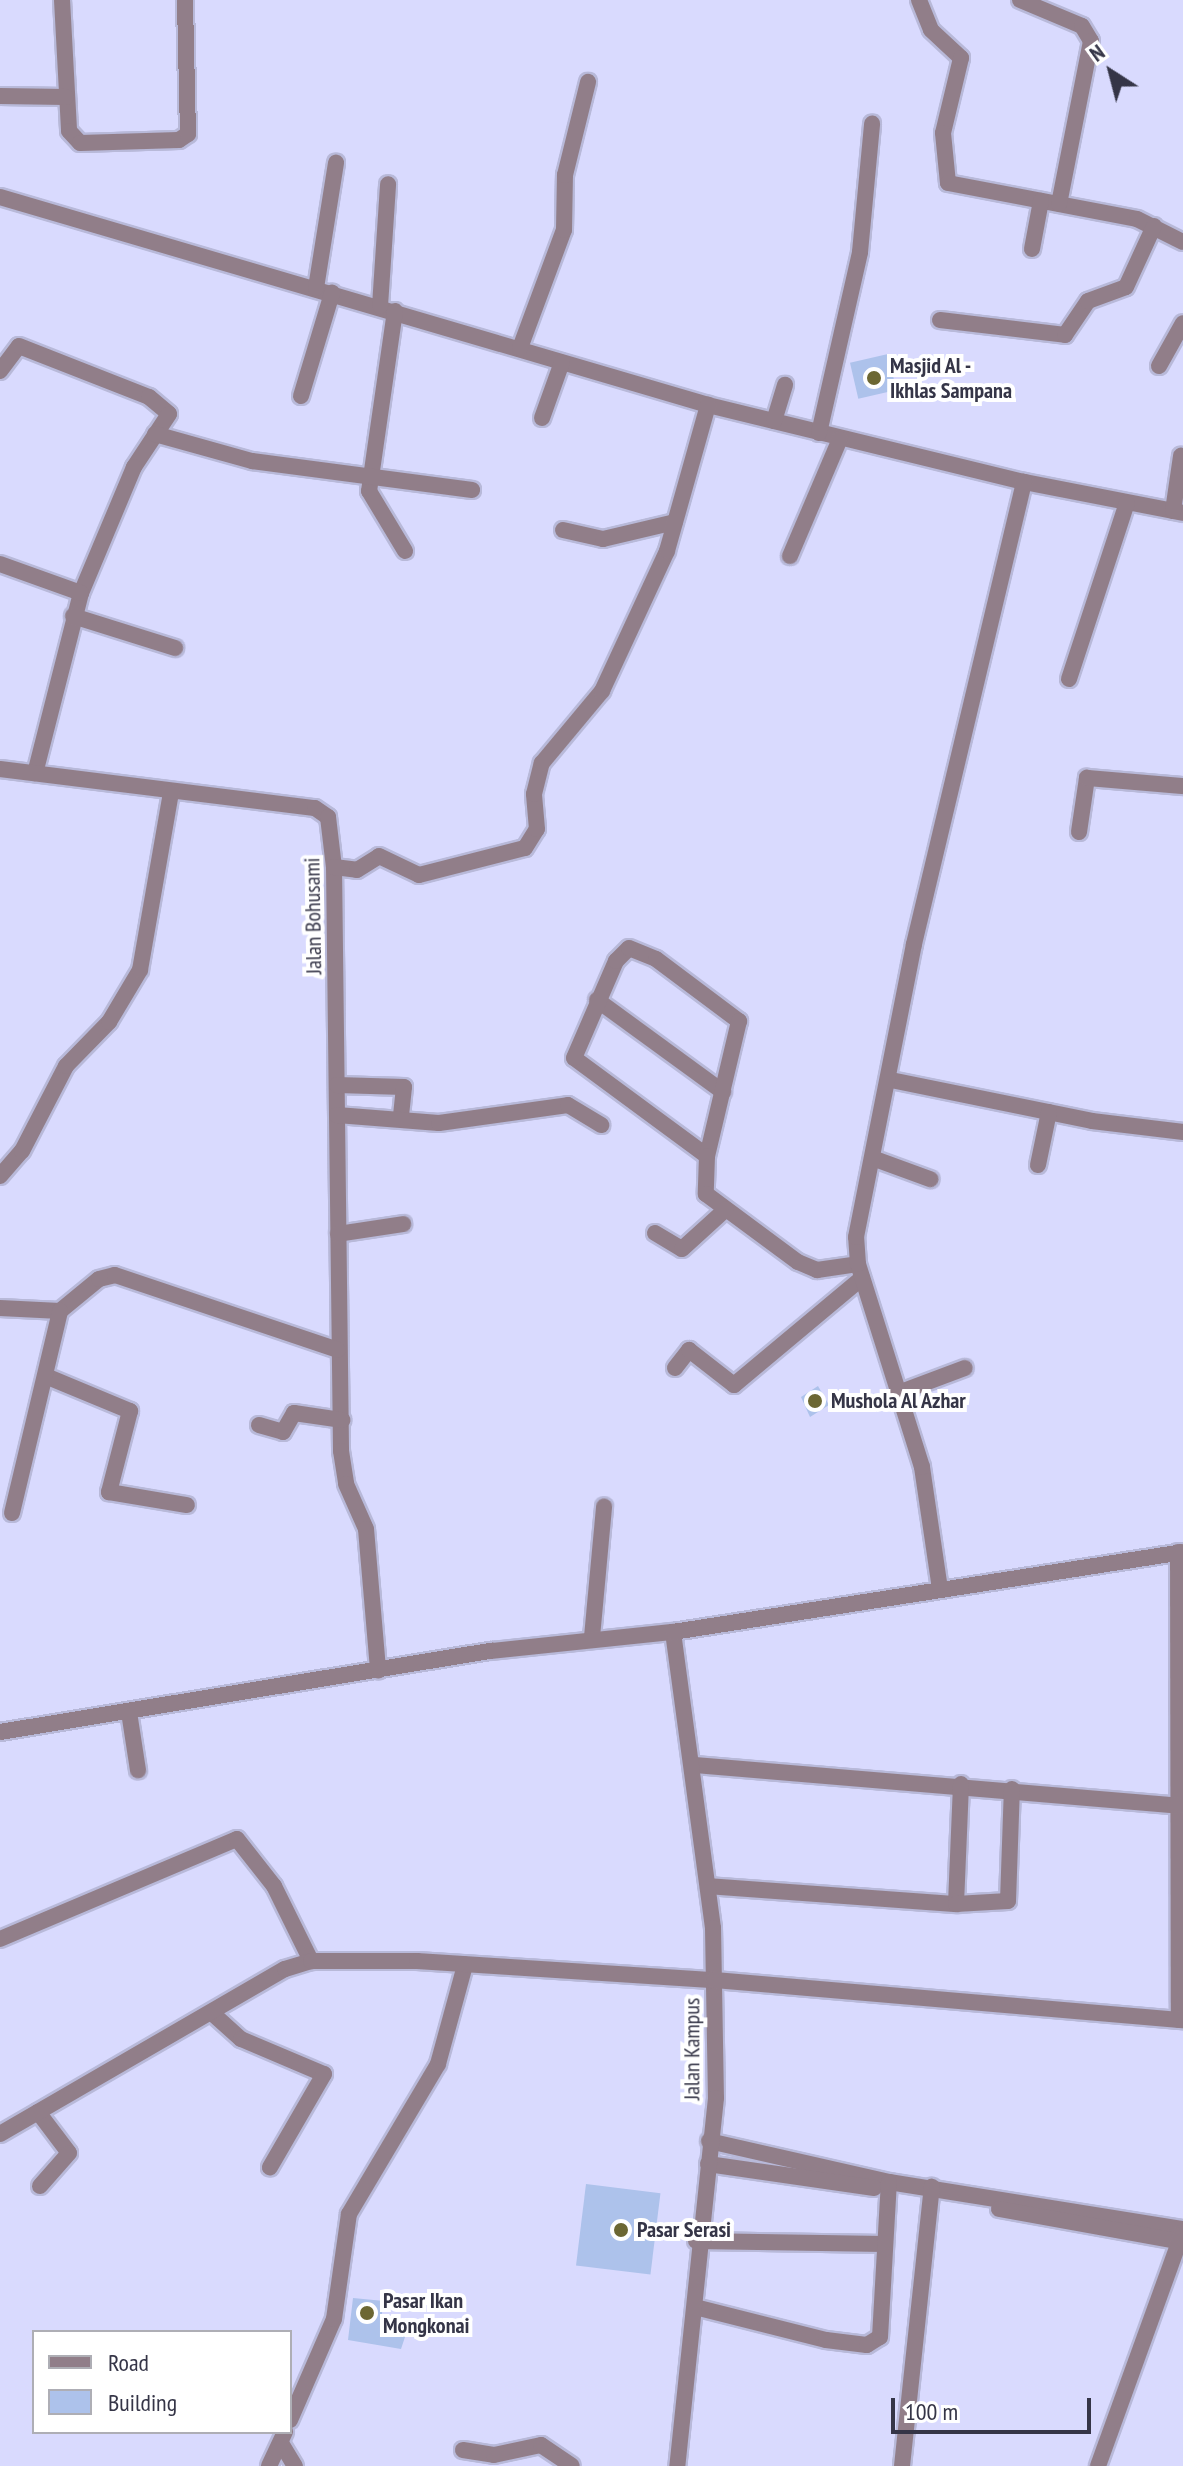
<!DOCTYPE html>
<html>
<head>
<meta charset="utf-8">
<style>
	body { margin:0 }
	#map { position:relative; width:1183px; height:2466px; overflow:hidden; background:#d9dafe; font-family:"PT Sans Narrow",sans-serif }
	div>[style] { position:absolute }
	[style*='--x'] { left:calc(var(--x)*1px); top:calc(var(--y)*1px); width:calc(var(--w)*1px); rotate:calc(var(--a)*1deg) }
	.building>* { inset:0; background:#adc2eb; transform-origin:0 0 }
	.roads { filter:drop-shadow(2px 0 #b8b9d9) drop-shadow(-2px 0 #b8b9d9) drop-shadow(0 2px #b8b9d9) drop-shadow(0 -2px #b8b9d9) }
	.minor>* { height:16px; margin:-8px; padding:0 8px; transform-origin:8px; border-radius:8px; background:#917e89 }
	.tertiary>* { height:16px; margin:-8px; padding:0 8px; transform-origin:8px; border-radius:8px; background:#917e89 }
	.dots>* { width:22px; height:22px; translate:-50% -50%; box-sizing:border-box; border:4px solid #fff; border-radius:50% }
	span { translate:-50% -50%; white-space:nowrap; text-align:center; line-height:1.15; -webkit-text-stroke:8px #fff; paint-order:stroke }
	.poi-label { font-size:22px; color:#353547; font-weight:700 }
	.left { translate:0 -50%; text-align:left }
	.street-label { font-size:22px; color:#353547 }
	.legend { position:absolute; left:32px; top:2330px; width:260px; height:104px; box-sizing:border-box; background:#fff; border:2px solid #aeaeb5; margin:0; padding:10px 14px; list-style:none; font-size:24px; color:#353547 }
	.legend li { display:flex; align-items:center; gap:16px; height:40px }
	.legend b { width:40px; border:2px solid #aeaeb5 }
	.north { position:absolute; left:1071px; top:32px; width:80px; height:80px; -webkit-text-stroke:6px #fff; paint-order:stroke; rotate:324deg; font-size:22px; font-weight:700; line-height:32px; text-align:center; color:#353547 }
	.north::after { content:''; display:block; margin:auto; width:28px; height:36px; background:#353547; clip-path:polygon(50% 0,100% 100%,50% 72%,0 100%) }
	.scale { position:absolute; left:891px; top:2398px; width:200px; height:36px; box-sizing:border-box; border:4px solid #353547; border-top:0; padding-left:10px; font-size:24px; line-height:28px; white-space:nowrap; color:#353547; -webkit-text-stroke:6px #fff; paint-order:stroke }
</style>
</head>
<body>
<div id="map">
	<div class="building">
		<div style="left:888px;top:354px;width:37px;height:39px;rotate:77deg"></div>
		<div style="clip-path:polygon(818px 1386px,829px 1405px,810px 1417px,801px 1397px)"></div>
		<div style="left:586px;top:2184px;width:75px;height:82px;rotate:7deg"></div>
		<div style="clip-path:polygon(353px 2298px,384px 2301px,380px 2326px,407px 2331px,401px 2349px,348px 2340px)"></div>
	</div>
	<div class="roads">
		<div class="minor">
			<div style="--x:62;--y:0;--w:131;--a:86.9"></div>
			<div style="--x:69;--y:131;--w:16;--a:47"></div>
			<div style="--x:80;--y:143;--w:99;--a:-1.7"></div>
			<div style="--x:179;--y:140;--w:11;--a:-34"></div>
			<div style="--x:188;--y:134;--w:134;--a:-91.3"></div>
			<div style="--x:919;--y:0;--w:32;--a:68"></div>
			<div style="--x:931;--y:30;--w:41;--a:43"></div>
			<div style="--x:961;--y:58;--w:77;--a:103.5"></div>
			<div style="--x:943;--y:133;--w:50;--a:84.3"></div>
			<div style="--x:948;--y:183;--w:192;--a:10.8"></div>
			<div style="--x:1137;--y:219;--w:51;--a:26.6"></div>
			<div style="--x:1020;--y:0;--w:67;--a:22.8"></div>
			<div style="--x:1082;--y:26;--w:17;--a:59"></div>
			<div style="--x:1091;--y:41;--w:166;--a:101.1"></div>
			<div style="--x:0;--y:96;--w:66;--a:0.9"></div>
			<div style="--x:0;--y:197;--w:738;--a:16.37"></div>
			<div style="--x:708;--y:405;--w:325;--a:13.7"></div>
			<div style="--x:1024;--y:482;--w:162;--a:11"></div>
			<div style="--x:1032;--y:249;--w:49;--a:-79.4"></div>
			<div style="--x:316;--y:288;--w:127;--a:-80.9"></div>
			<div style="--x:380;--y:306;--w:122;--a:-86.2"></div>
			<div style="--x:395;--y:311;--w:182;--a:98.2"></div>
			<div style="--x:369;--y:491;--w:70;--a:59"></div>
			<div style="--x:940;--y:320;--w:126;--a:6.8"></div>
			<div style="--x:1065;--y:335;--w:41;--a:-55.9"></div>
			<div style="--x:1088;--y:301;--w:40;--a:-20.2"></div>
			<div style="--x:1126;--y:287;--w:67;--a:-65.3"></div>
			<div style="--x:520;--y:348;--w:126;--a:-69.6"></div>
			<div style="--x:564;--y:230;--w:55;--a:-89"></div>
			<div style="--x:565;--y:175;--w:96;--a:-76.1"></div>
			<div style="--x:1159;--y:366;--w:49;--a:-60.8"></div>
			<div style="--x:0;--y:371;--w:31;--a:-53"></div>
			<div style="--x:19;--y:346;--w:140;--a:21.4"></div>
			<div style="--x:149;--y:397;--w:26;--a:40"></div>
			<div style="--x:169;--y:414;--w:64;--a:123.4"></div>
			<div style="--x:134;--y:467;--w:137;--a:112.8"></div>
			<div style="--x:81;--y:593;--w:186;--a:104.3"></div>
			<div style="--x:301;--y:396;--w:108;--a:-73.2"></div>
			<div style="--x:542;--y:418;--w:59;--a:-70.3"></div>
			<div style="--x:774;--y:421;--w:38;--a:-73"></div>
			<div style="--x:819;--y:433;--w:186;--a:-77.2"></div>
			<div style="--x:860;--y:252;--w:129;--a:-84.6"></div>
			<div style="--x:155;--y:434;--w:101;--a:15.6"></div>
			<div style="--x:252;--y:461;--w:222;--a:7.5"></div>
			<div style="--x:1173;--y:511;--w:56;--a:-81.7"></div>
			<div style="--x:563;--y:530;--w:41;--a:12.7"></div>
			<div style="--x:603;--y:539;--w:74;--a:-13.3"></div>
			<div style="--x:790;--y:556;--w:127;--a:-66.9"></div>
			<div style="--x:0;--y:564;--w:86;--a:19.7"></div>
			<div style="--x:73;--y:616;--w:107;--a:17.4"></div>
			<div style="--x:1069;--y:679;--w:185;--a:-71.8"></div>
			<div style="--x:0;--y:769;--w:317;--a:7.1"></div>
			<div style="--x:315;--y:808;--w:16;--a:35"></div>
			<div style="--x:328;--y:817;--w:50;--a:83.2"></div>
			<div style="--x:334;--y:867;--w:584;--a:89.31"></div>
			<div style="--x:341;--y:1451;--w:33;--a:81"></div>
			<div style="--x:346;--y:1484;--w:49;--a:66"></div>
			<div style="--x:366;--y:1529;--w:142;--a:85.1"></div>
			<div style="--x:1079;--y:832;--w:55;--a:-81.6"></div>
			<div style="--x:1087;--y:778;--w:96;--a:4.8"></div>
			<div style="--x:334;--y:867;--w:23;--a:7"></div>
			<div style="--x:357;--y:870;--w:26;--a:-32"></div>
			<div style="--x:379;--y:856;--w:44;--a:25.4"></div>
			<div style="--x:419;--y:875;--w:109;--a:-14.3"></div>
			<div style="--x:525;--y:848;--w:22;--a:-58"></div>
			<div style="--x:537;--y:829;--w:35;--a:-95"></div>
			<div style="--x:534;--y:794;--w:32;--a:-76"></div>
			<div style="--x:542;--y:763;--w:94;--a:-50.2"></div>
			<div style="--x:602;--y:691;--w:154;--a:-65.1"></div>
			<div style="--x:667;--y:551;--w:152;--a:-74.3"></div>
			<div style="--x:597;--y:1000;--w:156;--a:36.1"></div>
			<div style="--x:891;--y:1080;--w:205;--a:11.5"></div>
			<div style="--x:1092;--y:1121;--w:92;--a:6.9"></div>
			<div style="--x:337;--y:1085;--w:67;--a:1.7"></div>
			<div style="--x:404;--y:1087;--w:30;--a:96"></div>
			<div style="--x:337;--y:1115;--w:102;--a:4.5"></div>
			<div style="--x:439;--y:1123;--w:130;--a:-7.9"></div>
			<div style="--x:568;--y:1105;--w:39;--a:31"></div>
			<div style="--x:707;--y:1156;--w:165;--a:-143.6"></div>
			<div style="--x:574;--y:1058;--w:106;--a:-66.6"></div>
			<div style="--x:616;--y:961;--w:18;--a:-45"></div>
			<div style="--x:629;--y:948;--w:29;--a:22"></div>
			<div style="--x:656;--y:959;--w:104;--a:36.8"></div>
			<div style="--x:739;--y:1021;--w:139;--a:103.3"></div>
			<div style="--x:707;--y:1156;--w:38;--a:92"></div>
			<div style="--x:706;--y:1194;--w:114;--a:36.5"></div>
			<div style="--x:798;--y:1262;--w:21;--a:23"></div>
			<div style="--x:817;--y:1270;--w:41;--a:-8.3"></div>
			<div style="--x:875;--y:1159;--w:59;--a:20"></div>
			<div style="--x:1038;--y:1165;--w:54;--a:-78.3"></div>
			<div style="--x:0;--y:1176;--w:33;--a:-49"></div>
			<div style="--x:22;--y:1151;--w:96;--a:-62.6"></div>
			<div style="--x:66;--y:1066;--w:62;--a:-45.7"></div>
			<div style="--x:109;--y:1022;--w:61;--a:-59.2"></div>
			<div style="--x:140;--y:970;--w:181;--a:-80.1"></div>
			<div style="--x:655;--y:1233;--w:31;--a:31"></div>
			<div style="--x:682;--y:1249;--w:59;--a:-42.3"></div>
			<div style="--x:338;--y:1234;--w:66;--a:-8.7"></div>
			<div style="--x:0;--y:1308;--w:60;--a:2.9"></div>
			<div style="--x:60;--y:1311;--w:50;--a:-39.4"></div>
			<div style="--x:99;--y:1279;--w:16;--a:-14"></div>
			<div style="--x:115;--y:1275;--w:235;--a:18.6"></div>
			<div style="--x:675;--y:1368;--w:23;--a:-52"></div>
			<div style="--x:689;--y:1350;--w:57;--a:37.9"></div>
			<div style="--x:734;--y:1385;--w:167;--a:-39.9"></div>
			<div style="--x:48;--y:1377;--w:89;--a:22.5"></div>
			<div style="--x:130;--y:1411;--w:84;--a:104.5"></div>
			<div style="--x:109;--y:1492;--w:79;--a:9.5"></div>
			<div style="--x:901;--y:1392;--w:68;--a:-20.6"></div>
			<div style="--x:259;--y:1425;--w:25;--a:16"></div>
			<div style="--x:283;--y:1432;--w:22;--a:-60"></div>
			<div style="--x:294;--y:1413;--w:49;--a:8.3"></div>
			<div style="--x:12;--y:1513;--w:208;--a:-76.6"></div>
			<div style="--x:1178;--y:1552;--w:468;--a:89.9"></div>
			<div style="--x:940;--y:1589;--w:123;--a:-98.4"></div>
			<div style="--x:922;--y:1467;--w:213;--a:-107.5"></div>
			<div style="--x:858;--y:1264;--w:27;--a:-94"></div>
			<div style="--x:856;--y:1237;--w:299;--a:-78.8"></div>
			<div style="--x:914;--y:944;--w:475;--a:-76.6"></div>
			<div style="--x:592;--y:1637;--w:131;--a:-84.7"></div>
			<div style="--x:129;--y:1712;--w:59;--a:81.2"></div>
			<div style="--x:694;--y:1765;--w:488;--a:4.8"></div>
			<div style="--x:708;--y:1886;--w:249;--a:4.2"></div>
			<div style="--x:956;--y:1904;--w:120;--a:-87.6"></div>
			<div style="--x:956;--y:1904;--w:52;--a:-3.3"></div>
			<div style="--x:1008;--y:1901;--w:112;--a:-88"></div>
			<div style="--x:0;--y:1939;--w:257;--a:-22.9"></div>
			<div style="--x:237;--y:1839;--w:60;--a:51.8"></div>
			<div style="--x:274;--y:1886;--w:84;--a:63.7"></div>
			<div style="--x:212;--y:2013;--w:39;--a:42"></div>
			<div style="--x:241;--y:2039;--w:90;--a:22.9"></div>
			<div style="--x:324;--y:2074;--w:108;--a:120.1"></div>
			<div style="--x:38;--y:2112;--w:51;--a:52.9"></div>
			<div style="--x:69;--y:2153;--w:44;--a:131.3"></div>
			<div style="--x:709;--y:2141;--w:185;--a:12.8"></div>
			<div style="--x:889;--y:2182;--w:298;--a:9.1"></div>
			<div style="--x:708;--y:2164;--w:168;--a:8.2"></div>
			<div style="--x:999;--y:2209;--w:187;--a:10.2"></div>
			<div style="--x:696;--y:2241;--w:188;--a:0.9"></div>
			<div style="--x:695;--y:2307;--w:135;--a:14.1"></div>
			<div style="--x:826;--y:2340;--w:41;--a:7"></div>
			<div style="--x:867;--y:2345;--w:15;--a:-32"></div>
			<div style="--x:880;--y:2337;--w:155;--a:-86.7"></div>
			<div style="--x:290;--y:2420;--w:110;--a:-66.5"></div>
			<div style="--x:334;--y:2319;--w:106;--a:-81.9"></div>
			<div style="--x:349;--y:2214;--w:174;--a:-59.3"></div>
			<div style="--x:438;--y:2064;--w:103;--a:-74.7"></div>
			<div style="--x:281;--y:2443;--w:27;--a:59"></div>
			<div style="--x:463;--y:2450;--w:31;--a:9"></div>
			<div style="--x:494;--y:2455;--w:48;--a:-12"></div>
			<div style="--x:541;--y:2445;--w:37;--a:34"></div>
			<div style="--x:269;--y:2466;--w:38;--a:-65"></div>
			<div style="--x:902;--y:2466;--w:281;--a:-83.9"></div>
			<div style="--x:1098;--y:2466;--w:247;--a:-70.1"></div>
		</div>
		<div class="tertiary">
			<div style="--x:673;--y:1632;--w:299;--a:82.3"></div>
			<div style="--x:713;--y:1928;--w:170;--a:89"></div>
			<div style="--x:716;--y:2098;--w:370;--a:96"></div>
			<div style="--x:0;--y:1732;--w:498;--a:-9.4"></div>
			<div style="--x:491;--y:1651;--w:183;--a:-6"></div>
			<div style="--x:673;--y:1632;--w:516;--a:-8.91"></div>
			<div style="--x:0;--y:2134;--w:329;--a:-30.1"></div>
			<div style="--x:285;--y:1969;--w:27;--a:-17"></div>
			<div style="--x:311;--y:1961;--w:106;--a:0"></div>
			<div style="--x:417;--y:1961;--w:298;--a:3.7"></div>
			<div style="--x:714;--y:1980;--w:471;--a:4.9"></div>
		</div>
	</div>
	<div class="dots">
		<div style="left:874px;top:378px;background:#6c6733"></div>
		<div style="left:815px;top:1401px;background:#6c6733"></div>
		<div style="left:621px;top:2230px;background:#6c6733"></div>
		<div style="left:367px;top:2313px;background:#6c6733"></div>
	</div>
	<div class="poi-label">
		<span class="left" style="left:890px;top:378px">Masjid Al -<br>Ikhlas Sampana</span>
		<span class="left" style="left:831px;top:1401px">Mushola Al Azhar</span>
		<span class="left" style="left:637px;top:2230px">Pasar Serasi</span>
		<span class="left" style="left:383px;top:2313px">Pasar Ikan<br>Mongkonai</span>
	</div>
	<div class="street-label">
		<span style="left:313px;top:916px;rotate:-91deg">Jalan Bohusami</span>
		<span style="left:692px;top:2049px;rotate:-90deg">Jalan Kampus</span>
	</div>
	<ul class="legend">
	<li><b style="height:10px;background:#917e89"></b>Road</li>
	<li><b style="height:22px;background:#adc2eb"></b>Building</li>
	</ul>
	<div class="north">N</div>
	<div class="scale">100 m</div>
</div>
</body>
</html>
